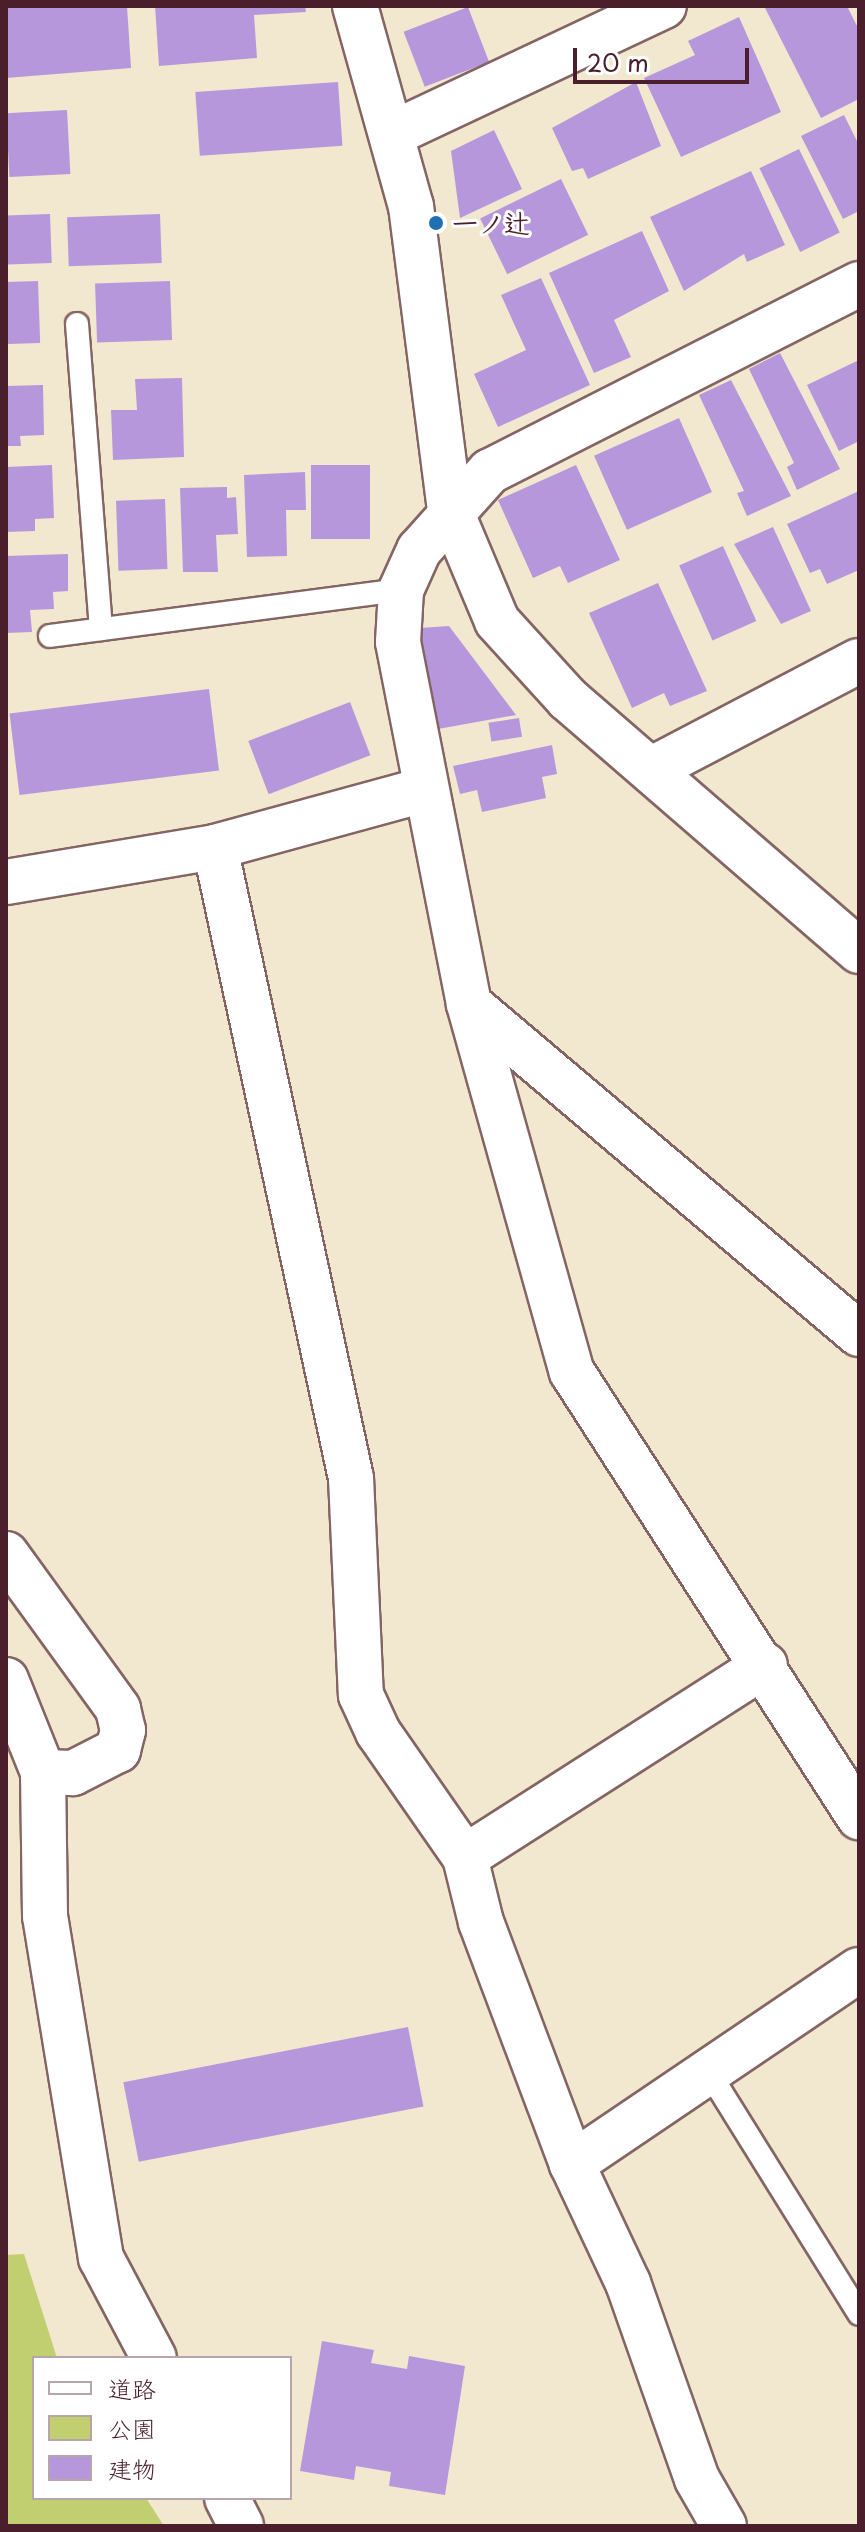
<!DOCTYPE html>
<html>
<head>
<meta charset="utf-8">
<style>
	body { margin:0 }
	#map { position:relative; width:865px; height:2532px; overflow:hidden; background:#f1e8cf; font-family:"Playpen Sans","Klee One",sans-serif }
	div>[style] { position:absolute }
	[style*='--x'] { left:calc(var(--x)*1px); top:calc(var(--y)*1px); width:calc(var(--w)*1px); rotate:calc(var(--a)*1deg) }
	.green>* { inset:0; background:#c2cf70 }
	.building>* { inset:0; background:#b697dc; transform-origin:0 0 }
	.roads { filter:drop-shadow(2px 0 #846564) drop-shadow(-2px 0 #846564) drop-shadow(0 2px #846564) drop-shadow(0 -2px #846564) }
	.lane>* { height:22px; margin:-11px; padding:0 11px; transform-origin:11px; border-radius:11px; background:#fff }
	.street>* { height:44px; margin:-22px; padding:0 22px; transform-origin:22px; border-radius:22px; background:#fff }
	.secondary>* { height:44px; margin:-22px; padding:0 22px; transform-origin:22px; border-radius:22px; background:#fff }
	.dots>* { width:22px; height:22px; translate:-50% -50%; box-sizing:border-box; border:4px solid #fff; border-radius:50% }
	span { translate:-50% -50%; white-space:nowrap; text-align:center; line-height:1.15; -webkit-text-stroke:6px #fff; paint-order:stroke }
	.poi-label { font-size:26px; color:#4a1f2b; font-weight:700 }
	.left { translate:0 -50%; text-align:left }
	.frame { position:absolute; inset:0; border:8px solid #4a1f2b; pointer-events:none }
	.legend { position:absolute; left:32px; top:2356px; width:260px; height:144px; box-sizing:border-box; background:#fff; border:2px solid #b7a5aa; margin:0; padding:10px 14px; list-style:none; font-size:24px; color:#4a1f2b }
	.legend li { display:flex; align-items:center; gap:16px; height:40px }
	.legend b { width:40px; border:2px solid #b7a5aa }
	.scale { position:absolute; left:573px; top:48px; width:176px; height:36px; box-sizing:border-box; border:4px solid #4a1f2b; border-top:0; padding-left:10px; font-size:24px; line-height:28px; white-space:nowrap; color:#4a1f2b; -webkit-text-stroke:6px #fff; paint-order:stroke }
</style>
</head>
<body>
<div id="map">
	<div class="green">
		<div style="clip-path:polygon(24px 2254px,57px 2358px,34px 2358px,34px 2498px,146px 2498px,164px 2526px,6px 2526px,6px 2255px)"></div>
	</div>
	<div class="building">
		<div style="clip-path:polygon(6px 6px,127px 6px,131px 68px,6px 78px)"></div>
		<div style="clip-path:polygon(155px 6px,305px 6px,306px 12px,254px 15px,257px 58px,159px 66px)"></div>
		<div style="clip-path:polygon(764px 6px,847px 6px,859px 30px,859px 99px,821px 118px)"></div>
		<div style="left:468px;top:7px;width:59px;height:69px;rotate:69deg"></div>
		<div style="clip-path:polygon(739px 17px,781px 112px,681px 157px,644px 78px,695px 55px,688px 41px)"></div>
		<div style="left:338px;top:82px;width:64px;height:143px;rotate:86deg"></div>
		<div style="clip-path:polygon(636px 82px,661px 146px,588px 179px,583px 168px,572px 171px,552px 128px)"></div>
		<div style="left:67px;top:110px;width:64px;height:61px;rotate:87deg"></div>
		<div style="clip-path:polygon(844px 115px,859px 145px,859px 211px,843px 219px,801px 136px)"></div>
		<div style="clip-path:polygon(494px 130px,522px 189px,460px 218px,451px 151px)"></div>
		<div style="left:799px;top:149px;width:93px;height:44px;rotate:64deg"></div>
		<div style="clip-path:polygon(751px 171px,785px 245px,747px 262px,744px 254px,684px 291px,650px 217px)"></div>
		<div style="left:561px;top:179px;width:62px;height:90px;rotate:64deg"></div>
		<div style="left:50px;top:214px;width:49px;height:44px;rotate:88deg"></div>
		<div style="left:160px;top:214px;width:49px;height:93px;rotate:88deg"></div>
		<div style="clip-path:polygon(642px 231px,669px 291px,614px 320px,631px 357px,594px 373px,549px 273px)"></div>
		<div style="clip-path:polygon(541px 278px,590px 385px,498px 427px,474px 374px,526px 350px,501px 295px)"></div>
		<div style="left:38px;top:281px;width:62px;height:32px;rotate:88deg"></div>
		<div style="left:170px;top:281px;width:59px;height:75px;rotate:88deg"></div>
		<div style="clip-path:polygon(780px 353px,840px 469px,797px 490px,787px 467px,794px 463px,749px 369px)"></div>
		<div style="clip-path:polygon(859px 360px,859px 441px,839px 451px,807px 385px)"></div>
		<div style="clip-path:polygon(182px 378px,184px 457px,113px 460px,111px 410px,137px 410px,135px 379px)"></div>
		<div style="clip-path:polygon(731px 380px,791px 496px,747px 516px,737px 493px,744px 491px,699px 395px)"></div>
		<div style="clip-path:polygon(43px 385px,44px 435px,20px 436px,21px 446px,6px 446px,6px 386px)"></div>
		<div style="left:679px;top:418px;width:81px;height:93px;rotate:66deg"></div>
		<div style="clip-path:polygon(52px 465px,54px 518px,35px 519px,35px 531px,6px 532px,6px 467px)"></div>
		<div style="left:370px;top:465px;width:74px;height:59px;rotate:90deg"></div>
		<div style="clip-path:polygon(576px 465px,620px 560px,568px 583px,560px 566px,533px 578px,498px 500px)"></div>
		<div style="clip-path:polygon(305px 472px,306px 510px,286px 510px,287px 556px,247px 557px,244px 475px)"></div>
		<div style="clip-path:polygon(227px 487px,227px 498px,236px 497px,238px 534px,216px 535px,218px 572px,183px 572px,180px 488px)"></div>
		<div style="clip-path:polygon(859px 491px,859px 570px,827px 584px,820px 569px,810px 573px,787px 524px)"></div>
		<div style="left:165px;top:499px;width:70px;height:49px;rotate:88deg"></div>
		<div style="clip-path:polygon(773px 527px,811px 611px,781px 624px,734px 544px)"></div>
		<div style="left:723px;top:546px;width:82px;height:48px;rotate:66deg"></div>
		<div style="clip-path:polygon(68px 554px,68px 591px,53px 592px,54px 609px,30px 610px,32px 632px,6px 633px,6px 556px)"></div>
		<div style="clip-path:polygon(658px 583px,707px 691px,670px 706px,664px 693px,632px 708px,589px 613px)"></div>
		<div style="clip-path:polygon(449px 626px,516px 715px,438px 729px,420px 628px)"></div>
		<div style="left:209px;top:689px;width:82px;height:201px;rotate:83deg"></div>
		<div style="left:350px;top:702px;width:57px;height:109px;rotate:69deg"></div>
		<div style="left:519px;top:718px;width:19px;height:31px;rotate:81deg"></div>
		<div style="clip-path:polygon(552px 745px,557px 774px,542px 777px,546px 798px,482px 812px,477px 790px,460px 794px,453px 766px)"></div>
		<div style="left:408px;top:2027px;width:81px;height:290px;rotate:79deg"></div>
		<div style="clip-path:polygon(322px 2341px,374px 2350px,371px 2363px,407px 2369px,409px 2356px,465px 2366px,445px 2495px,389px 2486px,391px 2472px,356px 2466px,354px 2480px,300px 2471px)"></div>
	</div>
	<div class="roads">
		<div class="lane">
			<div style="--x:77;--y:324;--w:306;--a:85.5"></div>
			<div style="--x:50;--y:636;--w:354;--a:-7.5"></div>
			<div style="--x:708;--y:2071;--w:286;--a:58.1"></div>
		</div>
		<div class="street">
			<div style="--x:396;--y:132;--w:296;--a:-25.2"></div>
			<div style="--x:859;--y:284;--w:414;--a:153.1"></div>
			<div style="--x:490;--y:471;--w:106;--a:131.9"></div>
			<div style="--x:419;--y:550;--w:44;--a:114.2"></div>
			<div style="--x:401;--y:590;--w:52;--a:93.3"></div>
			<div style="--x:398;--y:642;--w:369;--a:78.9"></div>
			<div style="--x:469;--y:1004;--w:382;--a:74.4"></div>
			<div style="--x:572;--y:1372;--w:530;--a:57.18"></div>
			<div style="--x:652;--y:769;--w:233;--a:-27.6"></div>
			<div style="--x:215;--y:847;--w:645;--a:77.84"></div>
			<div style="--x:351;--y:1478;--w:217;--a:87.4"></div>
			<div style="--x:361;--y:1695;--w:41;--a:65.3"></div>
			<div style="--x:378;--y:1732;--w:152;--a:55.2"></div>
			<div style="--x:465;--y:1857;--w:67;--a:76.2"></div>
			<div style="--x:481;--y:1922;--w:259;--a:69.4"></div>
			<div style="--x:572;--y:2164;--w:132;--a:64.8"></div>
			<div style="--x:628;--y:2283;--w:208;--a:70.6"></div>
			<div style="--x:697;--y:2479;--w:54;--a:60.1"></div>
			<div style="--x:6;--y:882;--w:212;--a:-9.5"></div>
			<div style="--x:215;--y:847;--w:216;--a:-15.3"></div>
			<div style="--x:469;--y:1004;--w:511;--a:40.24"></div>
			<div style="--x:6;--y:1554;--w:191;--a:54.1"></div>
			<div style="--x:118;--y:1709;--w:22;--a:77"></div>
			<div style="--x:123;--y:1730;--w:21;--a:104"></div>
			<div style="--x:118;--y:1750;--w:51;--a:152.9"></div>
			<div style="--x:73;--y:1773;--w:30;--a:-178"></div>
			<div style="--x:6;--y:1680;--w:99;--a:68.1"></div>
			<div style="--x:43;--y:1772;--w:144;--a:89.2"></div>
			<div style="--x:45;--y:1916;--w:347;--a:80.7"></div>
			<div style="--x:101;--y:2258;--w:113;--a:62.1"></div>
			<div style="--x:465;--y:1857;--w:356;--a:-32.6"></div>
			<div style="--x:572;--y:2164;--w:346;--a:-34.1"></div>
			<div style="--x:227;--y:2498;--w:31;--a:63"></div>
		</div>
		<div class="secondary">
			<div style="--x:355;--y:6;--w:208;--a:74.4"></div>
			<div style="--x:411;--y:206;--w:305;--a:82.7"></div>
			<div style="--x:450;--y:509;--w:121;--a:67.2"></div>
			<div style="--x:497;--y:621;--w:105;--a:47.7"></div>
			<div style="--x:568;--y:699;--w:385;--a:40.9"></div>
		</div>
	</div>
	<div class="dots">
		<div style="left:436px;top:223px;background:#1f6fb2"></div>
	</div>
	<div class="poi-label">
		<span class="left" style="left:452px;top:223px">一ノ辻</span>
	</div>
	<div class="frame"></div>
	<ul class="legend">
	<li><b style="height:10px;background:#fff"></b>道路</li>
	<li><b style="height:22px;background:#c2cf70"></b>公園</li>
	<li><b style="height:22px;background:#b697dc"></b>建物</li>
	</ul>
	<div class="scale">20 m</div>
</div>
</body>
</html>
